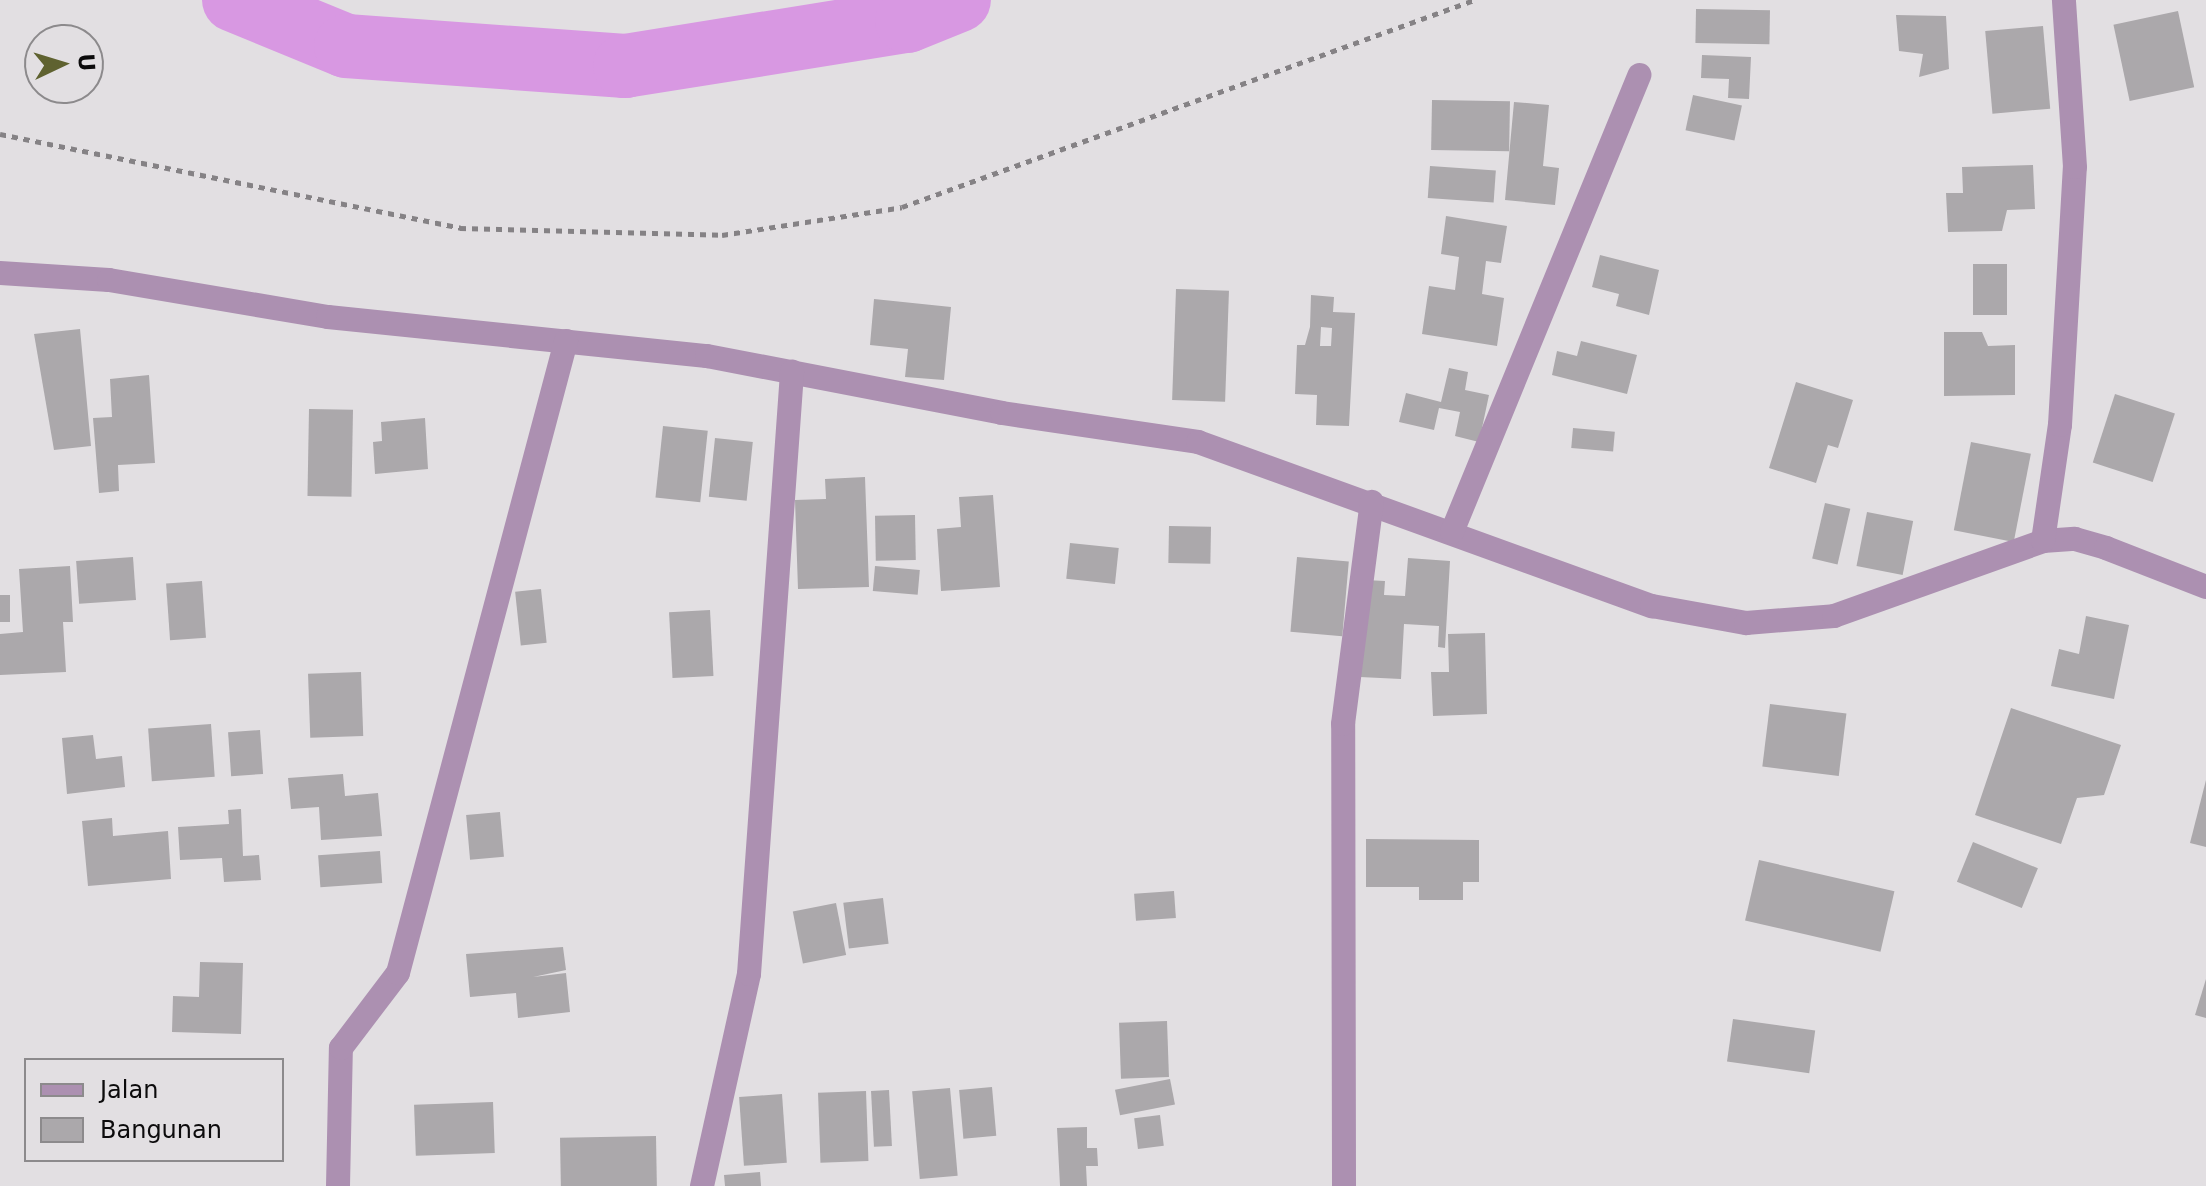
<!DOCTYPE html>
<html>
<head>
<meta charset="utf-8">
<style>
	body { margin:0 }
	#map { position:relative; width:2206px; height:1186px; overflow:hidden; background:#e2dfe2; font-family:"DejaVu Sans",sans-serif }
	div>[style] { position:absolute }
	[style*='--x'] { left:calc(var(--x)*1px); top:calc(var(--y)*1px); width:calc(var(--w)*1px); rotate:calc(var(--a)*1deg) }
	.river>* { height:64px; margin:-32px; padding:0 32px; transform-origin:32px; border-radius:32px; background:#d898e2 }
	.building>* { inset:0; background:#aba8ab; transform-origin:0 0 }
	.path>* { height:5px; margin-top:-2.5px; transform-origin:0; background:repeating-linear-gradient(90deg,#858285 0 6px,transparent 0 12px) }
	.street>* { height:24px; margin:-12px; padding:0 12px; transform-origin:12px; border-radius:12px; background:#ac90b1 }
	span { translate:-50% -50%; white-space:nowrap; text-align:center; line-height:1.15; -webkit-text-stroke:8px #e2dfe2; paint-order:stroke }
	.legend { position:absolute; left:24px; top:1058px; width:260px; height:104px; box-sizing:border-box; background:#e2dfe2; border:2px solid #8c8a8c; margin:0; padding:10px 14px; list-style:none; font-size:24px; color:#0c0b0c }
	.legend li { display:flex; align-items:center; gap:16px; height:40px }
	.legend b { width:40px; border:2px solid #8c8a8c }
	.north { position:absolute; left:24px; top:24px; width:80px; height:80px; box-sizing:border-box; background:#e2dfe2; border:2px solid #8c8a8c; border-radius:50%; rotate:86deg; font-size:22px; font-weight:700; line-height:32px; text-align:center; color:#0c0b0c }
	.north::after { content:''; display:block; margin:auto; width:28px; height:36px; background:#5f6230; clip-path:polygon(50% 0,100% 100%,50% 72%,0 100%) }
</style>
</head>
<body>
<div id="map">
	<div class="river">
		<div style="--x:234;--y:0;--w:121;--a:22.3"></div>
		<div style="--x:346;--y:46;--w:280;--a:4.1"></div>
		<div style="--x:625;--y:66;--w:286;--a:-9.1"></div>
		<div style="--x:907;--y:21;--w:56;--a:-22"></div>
	</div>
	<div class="building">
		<div style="left:1696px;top:9px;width:74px;height:34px;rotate:1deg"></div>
		<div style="left:2178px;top:11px;width:78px;height:66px;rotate:78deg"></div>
		<div style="clip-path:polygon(1896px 15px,1946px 16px,1949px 69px,1919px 77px,1923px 54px,1899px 51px)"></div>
		<div style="left:2043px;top:26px;width:83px;height:58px;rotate:85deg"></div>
		<div style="clip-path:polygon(1702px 55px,1751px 57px,1749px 99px,1728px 98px,1729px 79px,1701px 78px)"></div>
		<div style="left:1693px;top:95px;width:50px;height:36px;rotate:12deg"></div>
		<div style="left:1432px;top:100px;width:78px;height:50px;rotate:1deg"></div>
		<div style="clip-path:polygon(1514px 102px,1549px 105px,1543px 166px,1559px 168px,1555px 205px,1505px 200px)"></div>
		<div style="clip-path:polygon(2033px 165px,2035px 209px,2007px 210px,2002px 231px,1948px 232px,1946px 193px,1963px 193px,1962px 167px)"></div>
		<div style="left:1430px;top:166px;width:66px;height:32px;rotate:4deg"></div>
		<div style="clip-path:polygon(1446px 216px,1507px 226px,1501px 263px,1486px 261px,1482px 294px,1504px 298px,1497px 346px,1422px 334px,1429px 286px,1455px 290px,1459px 257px,1441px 254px)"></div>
		<div style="clip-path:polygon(1600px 255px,1659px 270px,1649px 315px,1616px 306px,1619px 294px,1592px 287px)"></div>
		<div style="left:1973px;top:264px;width:34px;height:51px"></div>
		<div style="left:1176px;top:289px;width:53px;height:111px;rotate:2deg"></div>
		<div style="clip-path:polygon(evenodd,1311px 295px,1334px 297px,1333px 312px,1355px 313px,1349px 426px,1316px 425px,1317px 395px,1295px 394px,1297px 345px,1305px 345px,1310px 327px,1311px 295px,1321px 327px,1332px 328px,1331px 346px,1320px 346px,1321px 327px)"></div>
		<div style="clip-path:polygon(874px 299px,951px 307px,944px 380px,905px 377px,908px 349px,870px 345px)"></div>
		<div style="clip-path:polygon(80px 329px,91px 446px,54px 450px,34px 334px)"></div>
		<div style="clip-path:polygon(1944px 332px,1982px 332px,1988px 346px,2015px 345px,2015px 395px,1944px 396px)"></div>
		<div style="clip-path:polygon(1581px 341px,1637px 355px,1627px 394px,1552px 375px,1557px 351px,1577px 356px)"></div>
		<div style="clip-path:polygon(1449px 368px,1468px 372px,1465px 390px,1489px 395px,1479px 442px,1455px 436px,1460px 412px,1439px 408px,1434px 430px,1399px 422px,1406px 393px,1441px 402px)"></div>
		<div style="clip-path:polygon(149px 375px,155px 463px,118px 465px,119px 491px,99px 493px,93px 418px,112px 417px,110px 379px)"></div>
		<div style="clip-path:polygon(1796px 382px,1853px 400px,1838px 448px,1828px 445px,1816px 483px,1769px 468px)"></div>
		<div style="left:2115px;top:394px;width:63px;height:72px;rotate:18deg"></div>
		<div style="left:309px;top:409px;width:44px;height:87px;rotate:1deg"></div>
		<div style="clip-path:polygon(425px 418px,428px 469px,375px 474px,373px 442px,382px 441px,381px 422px)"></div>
		<div style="left:663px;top:426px;width:45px;height:72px;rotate:6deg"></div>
		<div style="left:1573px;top:428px;width:42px;height:20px;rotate:5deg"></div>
		<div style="left:715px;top:438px;width:38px;height:59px;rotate:6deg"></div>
		<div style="left:1971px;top:442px;width:61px;height:90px;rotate:11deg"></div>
		<div style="clip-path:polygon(865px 477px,869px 587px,798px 589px,795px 500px,826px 499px,825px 479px)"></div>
		<div style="clip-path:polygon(993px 495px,1000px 587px,941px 591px,937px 529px,961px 527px,959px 497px)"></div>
		<div style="left:1825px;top:503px;width:26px;height:57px;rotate:13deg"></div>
		<div style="left:1867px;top:512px;width:47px;height:55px;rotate:11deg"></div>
		<div style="left:915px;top:515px;width:45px;height:40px;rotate:89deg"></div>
		<div style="left:1169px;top:526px;width:42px;height:37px;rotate:1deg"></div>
		<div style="left:1070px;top:543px;width:49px;height:36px;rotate:6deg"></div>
		<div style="left:133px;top:557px;width:43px;height:57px;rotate:86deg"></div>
		<div style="left:1297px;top:557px;width:52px;height:75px;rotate:5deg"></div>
		<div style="clip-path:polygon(1408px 558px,1450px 561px,1445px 648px,1438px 647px,1439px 626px,1404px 624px,1401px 679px,1360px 677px,1365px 580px,1385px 581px,1384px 595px,1405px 596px)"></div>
		<div style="clip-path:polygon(70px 566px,73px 622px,63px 622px,66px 672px,0 675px,0 634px,23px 632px,19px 569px)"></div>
		<div style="left:875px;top:566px;width:45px;height:25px;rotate:5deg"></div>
		<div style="left:202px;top:581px;width:57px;height:36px;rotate:86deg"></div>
		<div style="left:541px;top:589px;width:54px;height:26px;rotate:84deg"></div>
		<div style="left:0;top:595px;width:10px;height:27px"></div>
		<div style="left:710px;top:610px;width:66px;height:41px;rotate:87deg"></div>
		<div style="clip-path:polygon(2086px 616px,2129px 625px,2114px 699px,2051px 686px,2059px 649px,2079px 654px)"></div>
		<div style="clip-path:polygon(1485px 633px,1487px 714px,1433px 716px,1431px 672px,1449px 672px,1448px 634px)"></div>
		<div style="left:361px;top:672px;width:64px;height:53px;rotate:88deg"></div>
		<div style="left:1770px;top:704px;width:77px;height:63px;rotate:7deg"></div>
		<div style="clip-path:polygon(2011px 708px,2121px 745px,2104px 795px,2077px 798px,2061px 844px,1975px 815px)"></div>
		<div style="left:211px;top:724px;width:53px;height:63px;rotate:86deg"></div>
		<div style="left:260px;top:730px;width:44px;height:32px;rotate:86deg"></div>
		<div style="clip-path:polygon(93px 735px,96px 759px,122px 756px,125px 787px,67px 794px,62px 738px)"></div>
		<div style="clip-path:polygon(343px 774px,345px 796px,378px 793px,382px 836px,321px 840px,319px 807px,291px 809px,288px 778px)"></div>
		<div style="clip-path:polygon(2206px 780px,2206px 847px,2190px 843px)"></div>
		<div style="clip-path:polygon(241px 809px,243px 856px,259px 855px,261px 880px,224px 882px,222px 858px,180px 860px,178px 827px,229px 824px,228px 810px)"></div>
		<div style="left:500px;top:812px;width:45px;height:34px;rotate:85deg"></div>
		<div style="clip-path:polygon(112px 818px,113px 836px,168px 831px,171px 879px,88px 886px,82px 821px)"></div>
		<div style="clip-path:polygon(1366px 839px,1479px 840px,1479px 882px,1463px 882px,1463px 900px,1419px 900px,1419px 887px,1366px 887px)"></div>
		<div style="left:1973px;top:842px;width:70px;height:43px;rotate:22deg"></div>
		<div style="left:380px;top:851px;width:32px;height:62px;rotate:86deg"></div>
		<div style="left:1759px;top:860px;width:139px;height:62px;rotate:13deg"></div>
		<div style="left:1174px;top:891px;width:27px;height:40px;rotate:86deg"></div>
		<div style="left:883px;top:898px;width:46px;height:40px;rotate:83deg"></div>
		<div style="left:836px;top:903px;width:53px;height:44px;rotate:79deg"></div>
		<div style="clip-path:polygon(563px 947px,566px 970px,533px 977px,566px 973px,570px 1012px,518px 1018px,516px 993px,470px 997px,466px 954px)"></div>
		<div style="clip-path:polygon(200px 962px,243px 963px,241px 1034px,172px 1032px,173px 996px,199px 997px)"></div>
		<div style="clip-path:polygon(2206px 979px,2206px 1018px,2195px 1015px)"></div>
		<div style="left:1733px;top:1019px;width:83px;height:43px;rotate:8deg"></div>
		<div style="left:1167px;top:1021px;width:56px;height:48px;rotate:88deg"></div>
		<div style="left:1170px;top:1079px;width:26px;height:56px;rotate:79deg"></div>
		<div style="left:992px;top:1087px;width:49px;height:33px;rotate:85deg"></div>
		<div style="left:950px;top:1088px;width:88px;height:38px;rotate:85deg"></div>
		<div style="left:889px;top:1090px;width:56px;height:18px;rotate:87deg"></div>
		<div style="left:866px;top:1091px;width:70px;height:48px;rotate:88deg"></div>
		<div style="left:782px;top:1094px;width:69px;height:43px;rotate:86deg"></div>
		<div style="left:493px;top:1102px;width:51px;height:79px;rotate:88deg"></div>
		<div style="left:1160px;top:1115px;width:31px;height:26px;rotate:83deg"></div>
		<div style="clip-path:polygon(1087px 1127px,1087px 1148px,1097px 1148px,1098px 1166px,1086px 1166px,1087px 1186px,1060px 1186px,1057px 1128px)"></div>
		<div style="left:656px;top:1136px;width:50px;height:96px;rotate:89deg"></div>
		<div style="clip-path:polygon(760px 1172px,761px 1186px,725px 1186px,724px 1175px)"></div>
	</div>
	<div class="path">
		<div style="--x:0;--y:134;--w:470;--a:11.5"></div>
		<div style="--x:460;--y:228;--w:262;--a:1.5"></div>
		<div style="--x:722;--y:235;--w:182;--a:-8.8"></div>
		<div style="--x:902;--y:207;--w:608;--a:-19.89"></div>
	</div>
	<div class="street">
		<div style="--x:0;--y:273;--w:109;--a:3.7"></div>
		<div style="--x:109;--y:280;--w:222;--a:9.6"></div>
		<div style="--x:328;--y:317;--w:381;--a:5.9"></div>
		<div style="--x:707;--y:356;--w:300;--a:10.9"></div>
		<div style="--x:1002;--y:413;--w:198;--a:8.4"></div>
		<div style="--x:1198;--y:442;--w:483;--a:19.9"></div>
		<div style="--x:1652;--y:606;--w:96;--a:10.3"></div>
		<div style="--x:1746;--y:623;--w:88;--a:-4.5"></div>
		<div style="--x:1834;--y:616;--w:222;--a:-19.7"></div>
		<div style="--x:2043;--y:541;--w:32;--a:-4"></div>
		<div style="--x:2075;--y:539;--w:32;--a:16"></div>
		<div style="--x:2106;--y:548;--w:107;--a:21.3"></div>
		<div style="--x:1452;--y:532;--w:494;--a:-67.7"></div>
		<div style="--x:2043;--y:541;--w:117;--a:-81.7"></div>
		<div style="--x:2060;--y:425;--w:258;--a:-86.7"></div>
		<div style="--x:2075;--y:167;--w:167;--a:-93.8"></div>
		<div style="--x:338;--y:1186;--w:138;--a:-88.8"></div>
		<div style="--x:341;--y:1048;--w:94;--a:-52.8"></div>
		<div style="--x:398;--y:973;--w:654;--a:-75.11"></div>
		<div style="--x:702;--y:1186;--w:217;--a:-77.5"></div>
		<div style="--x:749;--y:974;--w:604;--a:-85.91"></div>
		<div style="--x:1344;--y:1186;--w:462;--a:-90.1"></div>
		<div style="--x:1343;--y:724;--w:224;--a:-82.6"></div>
	</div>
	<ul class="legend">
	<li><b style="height:10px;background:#ac90b1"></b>Jalan</li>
	<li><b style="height:22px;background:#aba8ab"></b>Bangunan</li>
	</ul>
	<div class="north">U</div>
</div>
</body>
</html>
